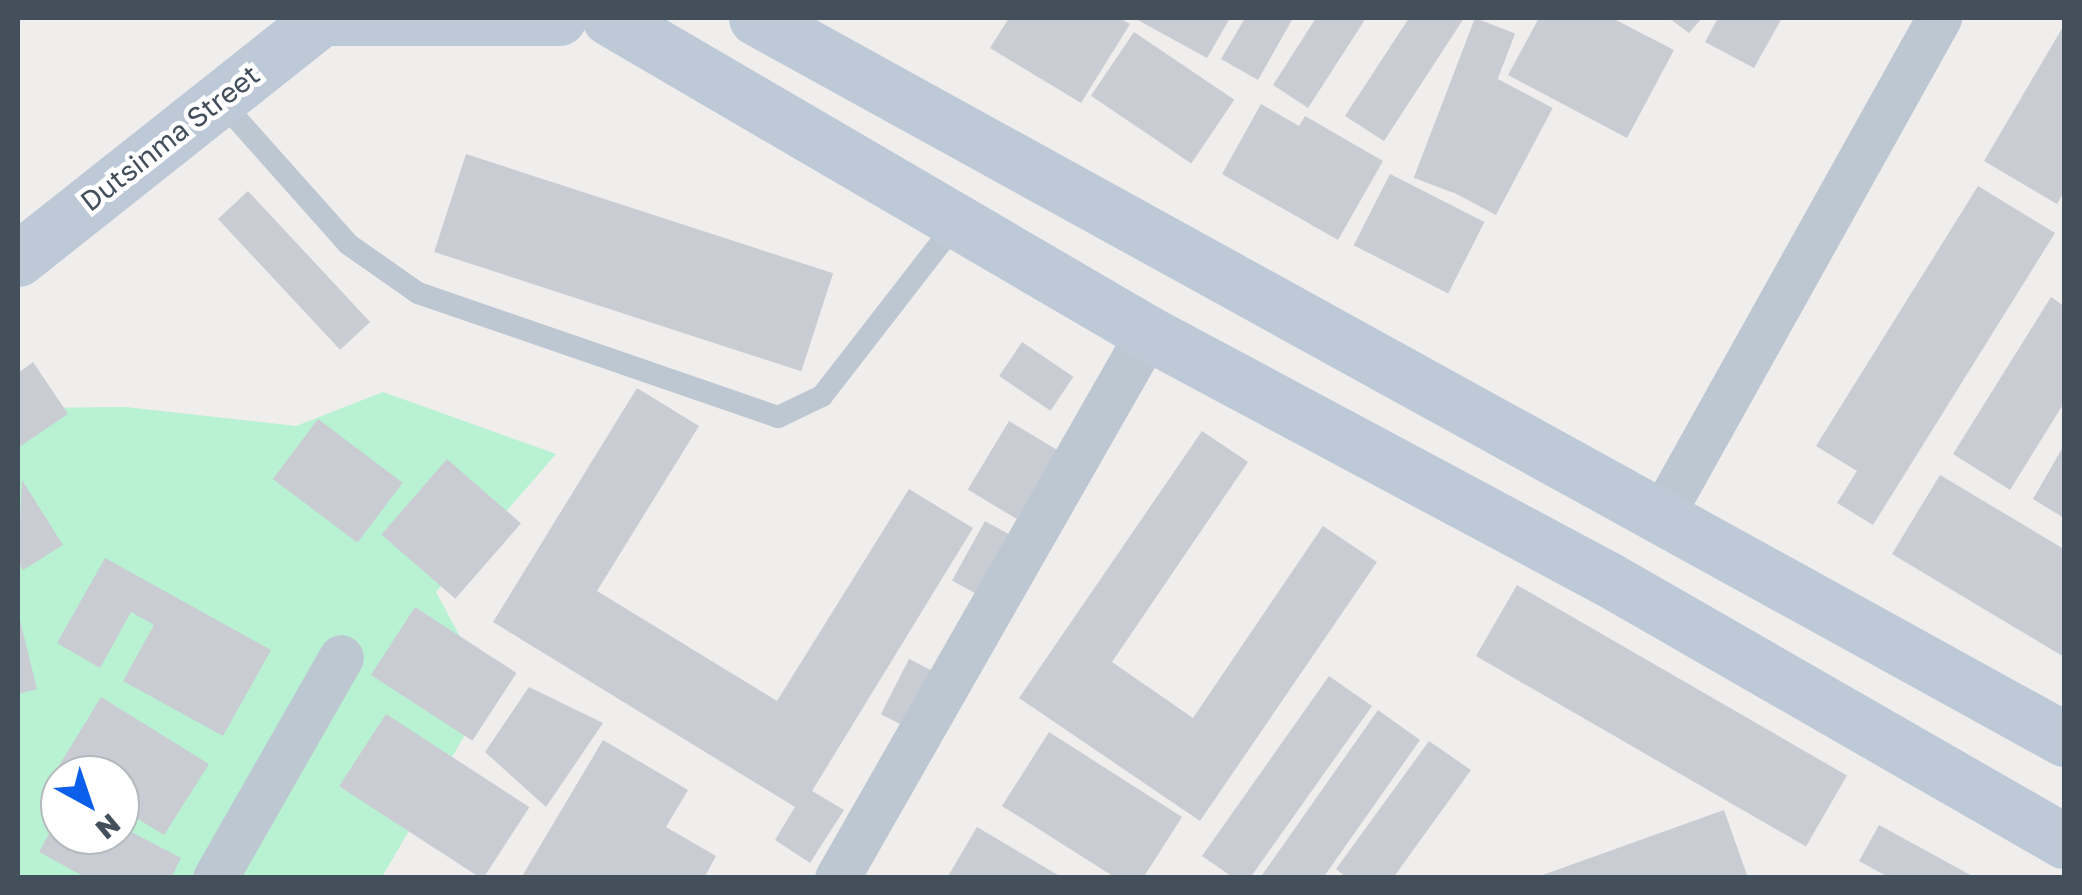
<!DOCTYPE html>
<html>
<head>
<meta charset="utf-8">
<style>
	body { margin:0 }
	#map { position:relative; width:2082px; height:895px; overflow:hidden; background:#f0eded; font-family:"Golos Text",sans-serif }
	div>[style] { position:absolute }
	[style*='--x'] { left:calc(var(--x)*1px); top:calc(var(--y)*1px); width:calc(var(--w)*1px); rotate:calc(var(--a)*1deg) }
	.green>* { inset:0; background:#b8f2d2 }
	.building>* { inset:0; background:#c9ccd3; transform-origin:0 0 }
	.lane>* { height:22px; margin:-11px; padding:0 11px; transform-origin:11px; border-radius:11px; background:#bdc7d1 }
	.street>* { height:45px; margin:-22.5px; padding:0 22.5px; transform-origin:22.5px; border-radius:22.5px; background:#bdc7d1 }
	.secondary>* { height:55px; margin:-27.5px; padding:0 27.5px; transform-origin:27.5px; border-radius:27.5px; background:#bec9d8 }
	span { translate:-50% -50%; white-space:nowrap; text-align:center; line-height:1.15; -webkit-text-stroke:9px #fff; paint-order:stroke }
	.street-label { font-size:28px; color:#444f5c }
	.frame { position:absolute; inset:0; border:20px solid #444f5c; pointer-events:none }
	.north { position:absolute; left:40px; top:755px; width:100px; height:100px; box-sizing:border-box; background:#fff; border:2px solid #b4b9be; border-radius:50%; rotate:140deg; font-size:28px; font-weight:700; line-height:40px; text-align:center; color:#444f5c }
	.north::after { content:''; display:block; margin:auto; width:35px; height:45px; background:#0c5feb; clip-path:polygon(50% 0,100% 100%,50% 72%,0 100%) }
</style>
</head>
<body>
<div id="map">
	<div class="green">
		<div style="clip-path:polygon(evenodd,383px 392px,556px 454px,436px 592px,490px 692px,382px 877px,18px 877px,18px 408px,125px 407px,296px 426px,383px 392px,60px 775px,120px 775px,120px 835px,60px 835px,60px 775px)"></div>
	</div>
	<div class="building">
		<div style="clip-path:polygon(1009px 18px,1119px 18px,1130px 24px,1081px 103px,990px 48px)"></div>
		<div style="clip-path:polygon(1134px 18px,1230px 18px,1207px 58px)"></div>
		<div style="clip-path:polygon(1245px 18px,1293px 18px,1258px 80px,1221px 59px)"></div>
		<div style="clip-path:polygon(1316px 18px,1366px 18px,1308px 108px,1273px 85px)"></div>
		<div style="clip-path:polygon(1409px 18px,1464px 18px,1384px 141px,1345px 116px)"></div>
		<div style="left:1475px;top:18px;width:43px;height:171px;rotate:21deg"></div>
		<div style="clip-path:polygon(1539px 18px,1612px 18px,1674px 50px,1627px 138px,1508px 75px)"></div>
		<div style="clip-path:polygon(1669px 18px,1702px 18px,1689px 33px)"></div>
		<div style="clip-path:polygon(1718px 18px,1782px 18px,1754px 68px,1705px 42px)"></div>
		<div style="clip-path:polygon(2064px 25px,2064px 192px,2057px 204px,1984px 161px)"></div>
		<div style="left:1134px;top:32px;width:121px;height:77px;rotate:34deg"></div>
		<div style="left:1498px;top:79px;width:62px;height:121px;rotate:28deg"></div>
		<div style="clip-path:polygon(1261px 104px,1299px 126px,1305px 116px,1383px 161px,1338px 240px,1222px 174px)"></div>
		<div style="left:466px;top:154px;width:386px;height:103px;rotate:18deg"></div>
		<div style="left:1390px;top:174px;width:106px;height:80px;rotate:27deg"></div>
		<div style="clip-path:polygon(1978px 186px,2055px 233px,1873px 525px,1837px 503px,1857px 471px,1816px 446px)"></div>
		<div style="left:248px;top:191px;width:179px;height:41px;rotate:47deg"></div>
		<div style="clip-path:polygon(2051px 297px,2064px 306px,2064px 403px,2010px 490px,1953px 454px)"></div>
		<div style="left:1022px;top:342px;width:62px;height:41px;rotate:34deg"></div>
		<div style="clip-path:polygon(33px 362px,68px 414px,19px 447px,18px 373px)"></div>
		<div style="clip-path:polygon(637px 388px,699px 426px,597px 591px,777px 701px,909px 489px,973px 528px,812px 791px,844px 810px,810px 863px,775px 840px,795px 807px,493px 622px)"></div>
		<div style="left:318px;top:419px;width:106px;height:75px;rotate:37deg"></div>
		<div style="left:1009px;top:421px;width:63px;height:80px;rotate:31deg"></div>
		<div style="clip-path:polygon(1202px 431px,1248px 462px,1112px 662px,1193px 718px,1323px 526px,1377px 562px,1200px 821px,1019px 698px)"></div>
		<div style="clip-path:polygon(2064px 445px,2064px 518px,2033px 499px)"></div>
		<div style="left:447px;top:459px;width:98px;height:100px;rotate:41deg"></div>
		<div style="clip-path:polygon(1940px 475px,2064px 549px,2064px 657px,1892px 554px)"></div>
		<div style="clip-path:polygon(22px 480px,63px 545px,23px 570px,18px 562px)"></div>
		<div style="left:985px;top:521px;width:29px;height:68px;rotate:29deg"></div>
		<div style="clip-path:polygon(105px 558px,271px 650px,223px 736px,123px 681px,154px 625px,131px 612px,100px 668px,57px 643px)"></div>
		<div style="left:1517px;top:585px;width:381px;height:82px;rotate:30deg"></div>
		<div style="left:415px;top:607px;width:121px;height:81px;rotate:33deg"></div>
		<div style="clip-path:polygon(19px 616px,37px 689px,18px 694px,18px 617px)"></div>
		<div style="left:909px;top:659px;width:30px;height:62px;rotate:27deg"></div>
		<div style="clip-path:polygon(1329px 676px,1372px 706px,1250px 878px,1234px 878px,1202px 856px)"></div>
		<div style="clip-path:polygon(529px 687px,603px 723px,546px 807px,485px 752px)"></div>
		<div style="clip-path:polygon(101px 697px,209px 764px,164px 835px,120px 808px,120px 775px,57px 769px)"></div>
		<div style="clip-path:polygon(1378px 710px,1420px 740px,1323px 878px,1260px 878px)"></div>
		<div style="left:386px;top:714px;width:171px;height:86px;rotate:33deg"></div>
		<div style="clip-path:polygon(1049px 732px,1182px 817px,1143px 878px,1116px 878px,1002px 806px)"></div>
		<div style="clip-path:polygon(603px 740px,688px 790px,666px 827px,716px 856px,704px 878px,521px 878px)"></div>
		<div style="clip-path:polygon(1429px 741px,1471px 770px,1393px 878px,1347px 878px,1336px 869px)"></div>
		<div style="clip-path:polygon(1724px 810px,1748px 878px,1537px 878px,1537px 877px)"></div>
		<div style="clip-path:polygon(60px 814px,60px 835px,120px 835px,120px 826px,181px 858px,171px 878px,87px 878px,39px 852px)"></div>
		<div style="clip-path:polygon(1879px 825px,1976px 878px,1890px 878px,1859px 861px)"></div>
		<div style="clip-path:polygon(977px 827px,1063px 878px,947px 878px)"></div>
	</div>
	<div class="lane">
		<div style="--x:219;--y:99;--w:194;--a:48.3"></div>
		<div style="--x:348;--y:244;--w:85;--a:35"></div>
		<div style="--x:418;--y:293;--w:381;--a:19"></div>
		<div style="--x:778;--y:417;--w:49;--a:-25.5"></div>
		<div style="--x:822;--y:396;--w:220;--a:-52.2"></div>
	</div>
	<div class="street">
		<div style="--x:1664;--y:511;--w:565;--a:-60.85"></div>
		<div style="--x:215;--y:878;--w:254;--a:-60.3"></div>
		<div style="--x:837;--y:878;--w:627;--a:-60.29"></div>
	</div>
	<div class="secondary">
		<div style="--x:318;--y:18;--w:241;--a:0"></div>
		<div style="--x:609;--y:18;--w:624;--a:30.3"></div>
		<div style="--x:1148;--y:333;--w:522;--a:28.14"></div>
		<div style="--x:1608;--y:579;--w:526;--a:29.88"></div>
		<div style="--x:756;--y:18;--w:1494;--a:28.86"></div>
		<div style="--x:18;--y:259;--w:388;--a:-38.4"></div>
	</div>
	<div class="street-label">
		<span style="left:170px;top:138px;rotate:-38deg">Dutsinma Street</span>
	</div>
	<div class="frame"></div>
	<div class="north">N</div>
</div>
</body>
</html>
